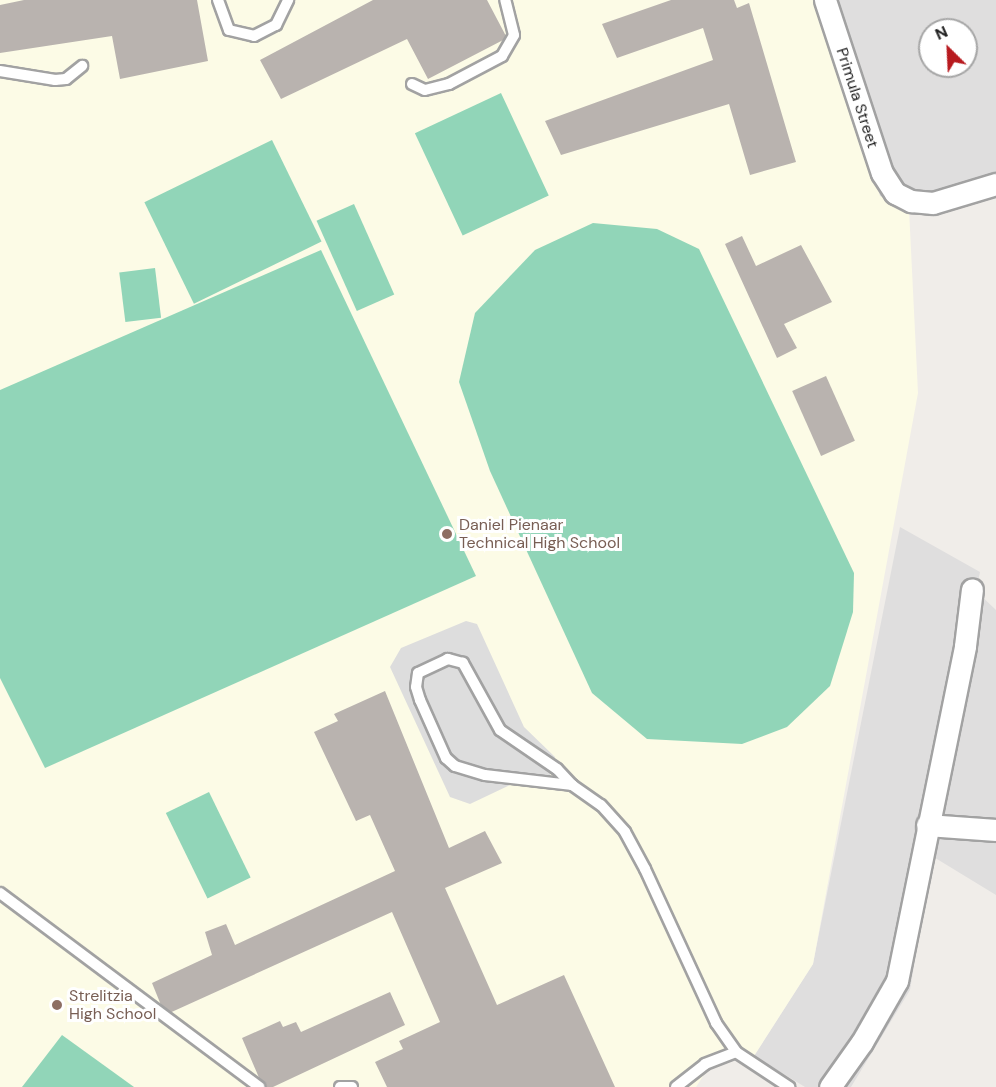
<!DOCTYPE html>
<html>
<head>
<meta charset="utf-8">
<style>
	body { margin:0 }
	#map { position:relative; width:996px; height:1087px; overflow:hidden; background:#f0ede9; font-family:"DM Sans",sans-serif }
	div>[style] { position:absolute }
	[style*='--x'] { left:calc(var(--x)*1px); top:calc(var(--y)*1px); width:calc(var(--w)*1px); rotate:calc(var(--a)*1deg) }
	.residential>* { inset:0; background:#dfdede }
	.education>* { inset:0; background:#fcfbe6 }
	.pitch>* { inset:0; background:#91d5b8; transform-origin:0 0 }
	.parking>* { inset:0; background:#ddd }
	.building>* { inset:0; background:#b9b3af; transform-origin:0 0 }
	.roads { filter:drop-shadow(2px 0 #a2a2a2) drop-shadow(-2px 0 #a2a2a2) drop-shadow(0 2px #a2a2a2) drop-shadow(0 -2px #a2a2a2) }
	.lane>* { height:10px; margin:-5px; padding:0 5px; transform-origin:5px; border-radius:5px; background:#fff }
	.street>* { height:21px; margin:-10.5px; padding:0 10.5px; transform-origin:10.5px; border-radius:10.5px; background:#fff }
	.dots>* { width:16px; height:16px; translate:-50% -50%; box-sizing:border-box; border:3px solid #fff; border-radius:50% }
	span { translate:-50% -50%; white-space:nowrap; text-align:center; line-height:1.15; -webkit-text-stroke:6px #fff; paint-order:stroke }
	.street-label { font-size:16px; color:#212121 }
	.education-label { font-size:16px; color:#785e54 }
	.left { translate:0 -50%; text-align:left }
	.north { position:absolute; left:918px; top:18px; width:60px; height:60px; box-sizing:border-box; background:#fff; border:2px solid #a6a6a6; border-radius:50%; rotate:336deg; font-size:16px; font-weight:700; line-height:24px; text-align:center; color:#212121 }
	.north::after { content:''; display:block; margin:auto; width:21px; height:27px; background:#b81a1f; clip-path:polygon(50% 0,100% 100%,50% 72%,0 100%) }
</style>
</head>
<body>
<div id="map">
	<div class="residential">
		<div style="clip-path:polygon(evenodd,818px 0,996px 0,996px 182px,909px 209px,880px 196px,818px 0,930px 30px,966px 30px,966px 66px,930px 66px,930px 30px)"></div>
		<div style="clip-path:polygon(900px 527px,980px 572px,976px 591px,996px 610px,996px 895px,932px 856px,910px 990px,851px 1087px,805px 1087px,754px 1056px,813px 964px)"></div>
	</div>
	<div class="education">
		<div style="clip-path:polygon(0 0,818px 0,880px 196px,909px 209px,918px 393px,813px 964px,754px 1056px,713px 1061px,696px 1087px,0 1087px)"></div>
	</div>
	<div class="pitch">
		<div style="left:501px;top:93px;width:113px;height:95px;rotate:65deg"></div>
		<div style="left:272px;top:140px;width:113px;height:142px;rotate:64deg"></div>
		<div style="left:354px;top:204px;width:99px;height:41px;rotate:66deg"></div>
		<div style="clip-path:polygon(593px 223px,657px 229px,699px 249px,854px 573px,853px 612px,830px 686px,787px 727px,742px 744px,647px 739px,592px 693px,490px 471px,459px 382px,475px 313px,535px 250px)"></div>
		<div style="clip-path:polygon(321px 250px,476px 576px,45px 768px,0 678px,0 390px)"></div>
		<div style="left:155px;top:268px;width:50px;height:36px;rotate:83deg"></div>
		<div style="left:209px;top:792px;width:95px;height:48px;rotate:64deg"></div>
		<div style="clip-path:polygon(62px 1035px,134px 1087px,22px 1087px)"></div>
	</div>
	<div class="parking">
		<div style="clip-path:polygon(466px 621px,477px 624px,524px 727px,555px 757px,547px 786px,512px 784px,470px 804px,450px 797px,390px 667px,401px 648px)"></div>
	</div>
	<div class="building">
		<div style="clip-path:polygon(24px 0,197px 0,208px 61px,120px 79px,112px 36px,0 53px,0 5px)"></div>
		<div style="clip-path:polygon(373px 0,487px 0,507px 38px,428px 79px,407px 39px,281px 99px,260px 60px)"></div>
		<div style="clip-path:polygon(671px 0,734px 0,737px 8px,749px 3px,796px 162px,750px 175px,729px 104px,561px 155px,545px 121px,713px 60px,703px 28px,617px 58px,602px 24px)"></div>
		<div style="clip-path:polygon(742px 236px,756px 266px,801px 245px,832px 302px,784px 324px,797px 348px,777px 358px,725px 244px)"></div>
		<div style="left:826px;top:376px;width:71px;height:37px;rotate:66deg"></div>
		<div style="clip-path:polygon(385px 691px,449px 848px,485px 831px,502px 863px,445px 888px,497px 1005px,564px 975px,615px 1087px,387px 1087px,375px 1062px,403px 1049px,399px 1041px,440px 1022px,392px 912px,165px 1015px,152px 983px,212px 955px,205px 932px,226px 924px,235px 945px,395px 871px,370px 815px,356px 821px,314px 732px,338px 721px,334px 714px)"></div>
		<div style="clip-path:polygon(390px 992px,405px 1025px,273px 1087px,263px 1087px,242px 1038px,280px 1021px,283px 1027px,296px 1022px,301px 1032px)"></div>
	</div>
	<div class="roads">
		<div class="lane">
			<div style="--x:218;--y:0;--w:32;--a:70"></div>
			<div style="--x:229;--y:30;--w:26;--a:13"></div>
			<div style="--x:254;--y:36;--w:25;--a:-27"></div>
			<div style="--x:276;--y:25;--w:28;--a:-64"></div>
			<div style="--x:0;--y:71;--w:56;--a:9.3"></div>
			<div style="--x:55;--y:80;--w:11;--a:-5"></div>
			<div style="--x:66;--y:79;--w:21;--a:-39"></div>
			<div style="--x:412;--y:84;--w:14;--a:25"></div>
			<div style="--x:425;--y:90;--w:25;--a:-14"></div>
			<div style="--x:449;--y:84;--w:60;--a:-27.8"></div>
			<div style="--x:502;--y:56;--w:24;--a:-60"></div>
			<div style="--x:514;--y:35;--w:36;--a:-104"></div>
			<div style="--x:572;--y:785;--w:22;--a:-133"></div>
			<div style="--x:557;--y:769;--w:69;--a:-145.6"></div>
			<div style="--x:500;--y:730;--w:77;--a:-118.9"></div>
			<div style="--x:463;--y:663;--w:16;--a:-165"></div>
			<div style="--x:448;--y:659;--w:33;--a:155"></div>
			<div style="--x:418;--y:673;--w:14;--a:98"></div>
			<div style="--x:416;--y:687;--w:14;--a:73"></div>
			<div style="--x:420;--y:700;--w:64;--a:65.9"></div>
			<div style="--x:446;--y:758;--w:12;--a:42"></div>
			<div style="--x:455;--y:766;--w:31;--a:17"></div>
			<div style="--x:485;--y:775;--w:88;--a:6.6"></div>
			<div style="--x:572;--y:785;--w:35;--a:35"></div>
			<div style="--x:601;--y:805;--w:36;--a:48"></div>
			<div style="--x:625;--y:832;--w:42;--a:61.6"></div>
			<div style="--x:645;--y:869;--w:170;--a:65.2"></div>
			<div style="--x:716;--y:1023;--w:35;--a:55"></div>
			<div style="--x:736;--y:1052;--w:64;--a:33.4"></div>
			<div style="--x:0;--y:893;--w:324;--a:36.8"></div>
			<div style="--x:340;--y:1087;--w:12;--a:0"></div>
			<div style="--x:676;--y:1087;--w:37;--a:-38"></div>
			<div style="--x:705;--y:1064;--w:33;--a:-21"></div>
		</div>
		<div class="street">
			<div style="--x:825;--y:0;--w:182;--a:71.8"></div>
			<div style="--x:882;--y:173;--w:24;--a:57"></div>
			<div style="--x:895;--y:193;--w:18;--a:27"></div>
			<div style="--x:911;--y:201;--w:22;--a:5"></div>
			<div style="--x:933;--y:203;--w:66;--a:-16.8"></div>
			<div style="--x:927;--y:825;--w:69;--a:4.1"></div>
			<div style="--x:830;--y:1087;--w:55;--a:-54.6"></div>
			<div style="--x:862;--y:1042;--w:70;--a:-60.2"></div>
			<div style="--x:897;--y:981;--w:342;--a:-78.5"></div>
			<div style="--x:965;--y:646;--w:57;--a:-83"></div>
		</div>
	</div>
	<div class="dots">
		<div style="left:447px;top:534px;background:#8d6e63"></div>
		<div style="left:57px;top:1005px;background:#8d6e63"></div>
	</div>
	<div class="street-label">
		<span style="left:857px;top:98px;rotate:72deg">Primula Street</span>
	</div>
	<div class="education-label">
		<span class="left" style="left:459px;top:534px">Daniel Pienaar<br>Technical High School</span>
		<span class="left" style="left:69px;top:1005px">Strelitzia<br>High School</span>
	</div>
	<div class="north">N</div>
</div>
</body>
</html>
